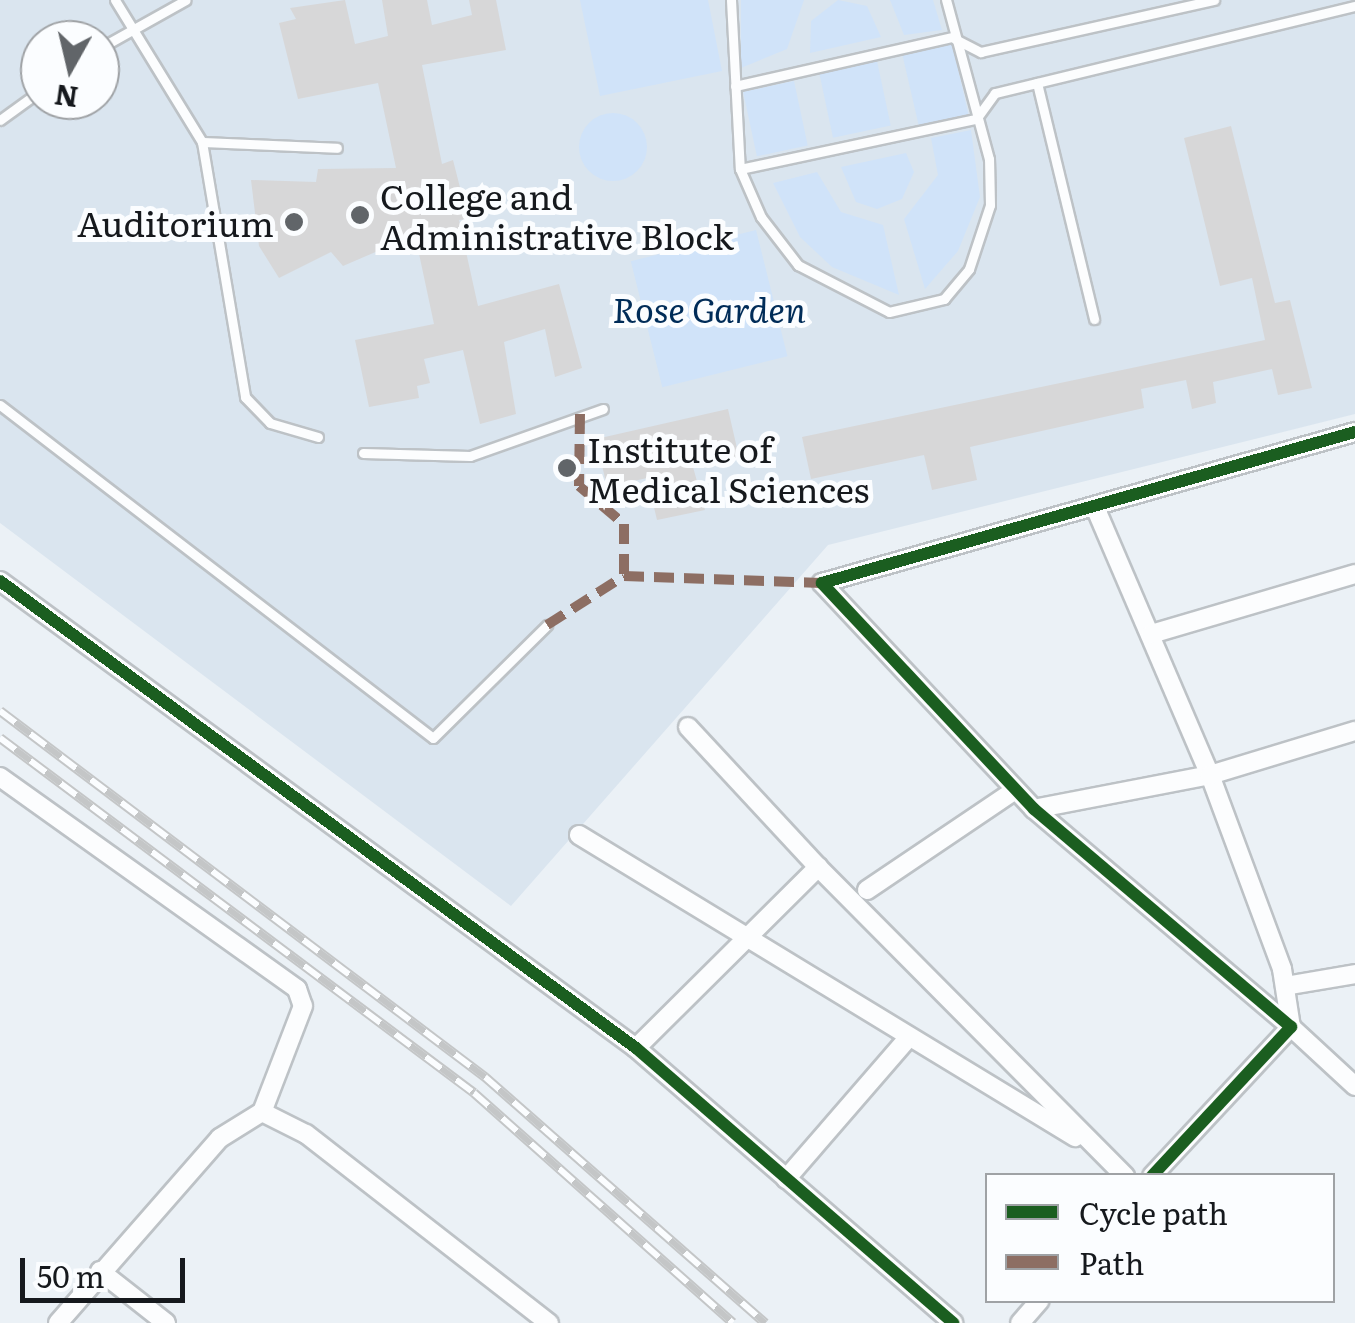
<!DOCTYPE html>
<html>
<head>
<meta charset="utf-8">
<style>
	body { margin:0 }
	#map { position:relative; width:1355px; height:1323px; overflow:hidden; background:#ebf1f6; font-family:Literata,serif }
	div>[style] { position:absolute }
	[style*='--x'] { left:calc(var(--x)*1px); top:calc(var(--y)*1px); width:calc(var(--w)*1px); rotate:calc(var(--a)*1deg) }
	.built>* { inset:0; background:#dae5ef }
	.green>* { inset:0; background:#d0e3f9; transform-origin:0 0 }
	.round { border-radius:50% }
	.building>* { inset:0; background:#d7d7d8 }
	.roads { filter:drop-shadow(2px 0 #bdc2c6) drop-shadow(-2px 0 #bdc2c6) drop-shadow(0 2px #bdc2c6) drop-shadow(0 -2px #bdc2c6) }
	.service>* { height:9px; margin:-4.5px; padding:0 4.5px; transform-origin:4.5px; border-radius:4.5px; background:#fcfdfe }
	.minor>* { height:18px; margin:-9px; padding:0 9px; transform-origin:9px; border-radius:9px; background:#fcfdfe }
	.rail>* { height:10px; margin-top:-5px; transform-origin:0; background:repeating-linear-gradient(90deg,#fbfdff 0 19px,#c4c6c7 0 38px); box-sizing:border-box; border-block:2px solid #c4c6c7 }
	.quiet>* { height:10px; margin-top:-5px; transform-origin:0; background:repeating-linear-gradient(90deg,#8d6e63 0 20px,transparent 0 30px) }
	.cycleway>* { height:12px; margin:-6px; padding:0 6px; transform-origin:6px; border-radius:6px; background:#1b5e20 }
	.dots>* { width:28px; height:28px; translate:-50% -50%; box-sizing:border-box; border:5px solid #fbfdff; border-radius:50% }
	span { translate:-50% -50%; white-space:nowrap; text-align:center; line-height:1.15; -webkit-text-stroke:10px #fbfdff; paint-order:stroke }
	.poi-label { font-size:35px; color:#16191d }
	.left { translate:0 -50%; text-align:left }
	.right { translate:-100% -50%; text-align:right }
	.park-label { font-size:35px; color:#002c58; font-style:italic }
	.legend { position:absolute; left:985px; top:1173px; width:350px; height:130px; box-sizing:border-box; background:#fbfdff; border:2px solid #9fa2a5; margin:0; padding:12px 18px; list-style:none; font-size:30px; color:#16191d }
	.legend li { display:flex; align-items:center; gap:20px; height:50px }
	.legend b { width:50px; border:2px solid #9fa2a5 }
	.north { position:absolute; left:20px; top:20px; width:100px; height:100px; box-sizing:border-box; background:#fbfdff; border:2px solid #9fa2a5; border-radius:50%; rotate:188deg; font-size:28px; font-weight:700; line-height:40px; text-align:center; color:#16191d }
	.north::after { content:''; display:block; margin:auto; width:35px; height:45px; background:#616569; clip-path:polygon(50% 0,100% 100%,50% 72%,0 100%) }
	.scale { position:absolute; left:20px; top:1258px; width:165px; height:45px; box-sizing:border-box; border:5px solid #16191d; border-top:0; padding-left:12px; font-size:30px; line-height:35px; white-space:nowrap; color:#16191d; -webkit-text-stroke:8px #fbfdff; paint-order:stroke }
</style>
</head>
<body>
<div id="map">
	<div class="built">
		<div style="clip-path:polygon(evenodd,0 0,1355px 0,1355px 414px,828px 545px,511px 906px,0 523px,0 0,40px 40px,100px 40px,100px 100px,40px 100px,40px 40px)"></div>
	</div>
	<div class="green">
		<div style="clip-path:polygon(580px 0,708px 0,722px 71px,600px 96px)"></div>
		<div style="clip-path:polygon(741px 0,804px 0,787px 49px,741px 68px)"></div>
		<div style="clip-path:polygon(838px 0,867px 6px,881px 37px,810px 53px,811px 21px)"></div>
		<div style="clip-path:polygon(890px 0,933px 0,942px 30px,904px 35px)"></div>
		<div style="left:952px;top:43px;width:73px;height:51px;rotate:77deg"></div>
		<div style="left:877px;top:61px;width:66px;height:59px;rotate:78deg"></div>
		<div style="left:794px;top:81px;width:66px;height:52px;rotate:78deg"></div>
		<div class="round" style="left:579px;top:113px;width:68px;height:68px"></div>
		<div style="clip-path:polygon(971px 130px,980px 197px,958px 251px,925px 289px,904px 219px,938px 175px,931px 138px)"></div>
		<div style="clip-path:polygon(906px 153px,914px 172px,902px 199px,877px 209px,856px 202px,841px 167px)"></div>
		<div style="clip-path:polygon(817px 172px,841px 212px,883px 225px,899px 295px,832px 267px,800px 237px,773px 183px)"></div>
		<div style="left:756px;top:230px;width:130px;height:129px;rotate:76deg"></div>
	</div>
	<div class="building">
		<div style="clip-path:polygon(345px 0,355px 44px,388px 36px,382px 0,427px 0,432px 25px,472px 15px,469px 0,496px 0,506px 50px,422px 65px,442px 164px,453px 160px,468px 219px,459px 220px,478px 306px,559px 284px,582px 368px,555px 377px,545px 329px,504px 342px,516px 414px,480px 424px,463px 350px,424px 359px,430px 383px,417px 386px,419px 398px,369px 407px,355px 340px,434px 324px,415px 235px,343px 266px,331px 252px,279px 278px,259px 246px,251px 180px,316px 182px,318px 169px,396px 168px,378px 83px,298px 99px,279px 23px,296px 19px,290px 8px)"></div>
		<div style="clip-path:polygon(1231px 126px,1275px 303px,1290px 300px,1312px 388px,1278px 395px,1272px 369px,1213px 382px,1216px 403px,1192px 409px,1186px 380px,1141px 389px,1144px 408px,970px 447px,977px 480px,932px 490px,924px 455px,811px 479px,802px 437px,1265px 340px,1252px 278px,1220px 286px,1184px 138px)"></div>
		<div style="clip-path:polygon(728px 409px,739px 457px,693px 467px,705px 510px,657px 520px,647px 478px,607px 487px,596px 439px)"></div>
	</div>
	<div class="roads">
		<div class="service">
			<div style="--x:115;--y:0;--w:167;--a:58.5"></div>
			<div style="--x:202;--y:142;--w:259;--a:80.4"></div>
			<div style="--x:245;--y:397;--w:36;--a:46"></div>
			<div style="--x:270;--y:423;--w:50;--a:16.3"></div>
			<div style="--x:731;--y:0;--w:169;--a:87"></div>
			<div style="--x:740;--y:169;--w:52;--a:66.4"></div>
			<div style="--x:761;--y:217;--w:61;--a:52.4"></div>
			<div style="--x:798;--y:265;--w:102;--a:27.3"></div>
			<div style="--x:889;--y:312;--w:57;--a:-13.3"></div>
			<div style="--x:944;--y:299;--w:39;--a:-50"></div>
			<div style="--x:969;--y:269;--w:67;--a:-71.8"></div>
			<div style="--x:990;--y:205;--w:46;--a:-91.2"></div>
			<div style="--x:989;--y:159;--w:165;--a:-105.1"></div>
			<div style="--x:955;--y:39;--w:29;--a:27"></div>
			<div style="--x:981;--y:52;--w:239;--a:-12.6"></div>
			<div style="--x:100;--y:48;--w:98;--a:-29.2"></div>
			<div style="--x:1037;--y:83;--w:243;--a:76.4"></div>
			<div style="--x:735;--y:86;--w:223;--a:-12.7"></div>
			<div style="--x:0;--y:120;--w:49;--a:-35.9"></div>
			<div style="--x:202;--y:142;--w:135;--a:2.5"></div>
			<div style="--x:740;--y:169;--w:241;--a:-12"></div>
			<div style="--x:976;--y:119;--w:32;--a:-54"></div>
			<div style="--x:995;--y:93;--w:370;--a:-13.6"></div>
			<div style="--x:0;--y:405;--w:546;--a:37.56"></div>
			<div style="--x:433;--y:738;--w:161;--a:-44.7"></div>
			<div style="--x:363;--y:453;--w:107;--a:1.6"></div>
			<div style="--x:470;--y:456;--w:141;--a:-19.5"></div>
		</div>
		<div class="minor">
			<div style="--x:1095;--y:507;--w:292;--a:66.8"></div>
			<div style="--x:1210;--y:775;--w:207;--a:69.6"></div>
			<div style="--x:1282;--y:969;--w:59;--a:81.2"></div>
			<div style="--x:1291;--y:1027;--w:87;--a:42.7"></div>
			<div style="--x:0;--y:581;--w:789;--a:36.29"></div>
			<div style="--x:636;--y:1048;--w:420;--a:40.9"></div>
			<div style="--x:1151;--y:634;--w:213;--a:-16.4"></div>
			<div style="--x:688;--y:727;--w:191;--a:47.1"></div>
			<div style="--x:0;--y:777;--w:365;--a:35.5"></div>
			<div style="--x:297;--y:989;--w:18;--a:71"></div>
			<div style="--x:303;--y:1006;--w:114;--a:111.1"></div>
			<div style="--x:1034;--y:809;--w:179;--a:-10.9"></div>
			<div style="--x:1210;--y:775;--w:152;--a:-16.9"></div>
			<div style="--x:579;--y:835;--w:581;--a:31.34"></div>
			<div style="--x:867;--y:890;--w:179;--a:-34"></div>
			<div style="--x:1285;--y:986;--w:71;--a:-9.7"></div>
			<div style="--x:636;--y:1048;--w:257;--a:-44.8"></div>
			<div style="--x:818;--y:867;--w:436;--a:45.2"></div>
			<div style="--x:1152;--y:1176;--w:204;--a:-47"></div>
			<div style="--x:1291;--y:1027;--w:337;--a:-139.7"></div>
			<div style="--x:1034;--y:809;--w:310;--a:-133.2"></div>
			<div style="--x:822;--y:583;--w:554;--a:-15.82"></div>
			<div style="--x:786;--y:1179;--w:186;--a:-49.1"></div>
			<div style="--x:100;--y:1271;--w:84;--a:38.2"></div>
			<div style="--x:58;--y:1323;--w:246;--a:-48.8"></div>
			<div style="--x:220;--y:1138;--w:49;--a:-31.8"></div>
			<div style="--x:262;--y:1112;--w:49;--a:26.6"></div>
			<div style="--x:306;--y:1134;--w:308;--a:37.9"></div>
			<div style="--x:1020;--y:1323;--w:30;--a:-49"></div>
		</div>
	</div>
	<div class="rail">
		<div style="--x:0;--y:711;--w:608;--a:37.04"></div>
		<div style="--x:485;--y:1077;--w:373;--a:41.3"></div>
		<div style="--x:0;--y:738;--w:592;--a:36.83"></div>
		<div style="--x:474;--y:1093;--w:346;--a:41.6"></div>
	</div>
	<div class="quiet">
		<div style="--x:580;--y:414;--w:72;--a:90.8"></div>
		<div style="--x:579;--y:486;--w:59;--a:40.2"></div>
		<div style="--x:624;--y:524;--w:52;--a:90"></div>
		<div style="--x:624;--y:576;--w:198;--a:2"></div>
		<div style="--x:547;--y:625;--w:91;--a:-32.5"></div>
	</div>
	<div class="cycleway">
		<div style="--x:0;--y:581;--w:789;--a:36.29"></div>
		<div style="--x:636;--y:1048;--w:420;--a:40.9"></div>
		<div style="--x:1152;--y:1176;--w:204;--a:-47"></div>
		<div style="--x:1291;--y:1027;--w:337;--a:-139.7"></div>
		<div style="--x:1034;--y:809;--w:310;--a:-133.2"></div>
		<div style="--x:822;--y:583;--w:554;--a:-15.82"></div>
	</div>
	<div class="dots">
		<div style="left:360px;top:215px;background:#616569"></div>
		<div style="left:294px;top:222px;background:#616569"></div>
		<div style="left:567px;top:468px;background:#616569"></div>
	</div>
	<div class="poi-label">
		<span class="left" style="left:380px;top:215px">College and<br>Administrative Block</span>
		<span class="right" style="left:274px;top:222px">Auditorium</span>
		<span class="left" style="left:587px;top:468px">Institute of<br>Medical Sciences</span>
	</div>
	<div class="park-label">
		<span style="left:709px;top:308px">Rose Garden</span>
	</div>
	<ul class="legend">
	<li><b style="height:12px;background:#1b5e20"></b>Cycle path</li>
	<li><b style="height:12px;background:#8d6e63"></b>Path</li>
	</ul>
	<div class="north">N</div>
	<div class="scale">50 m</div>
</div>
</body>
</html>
